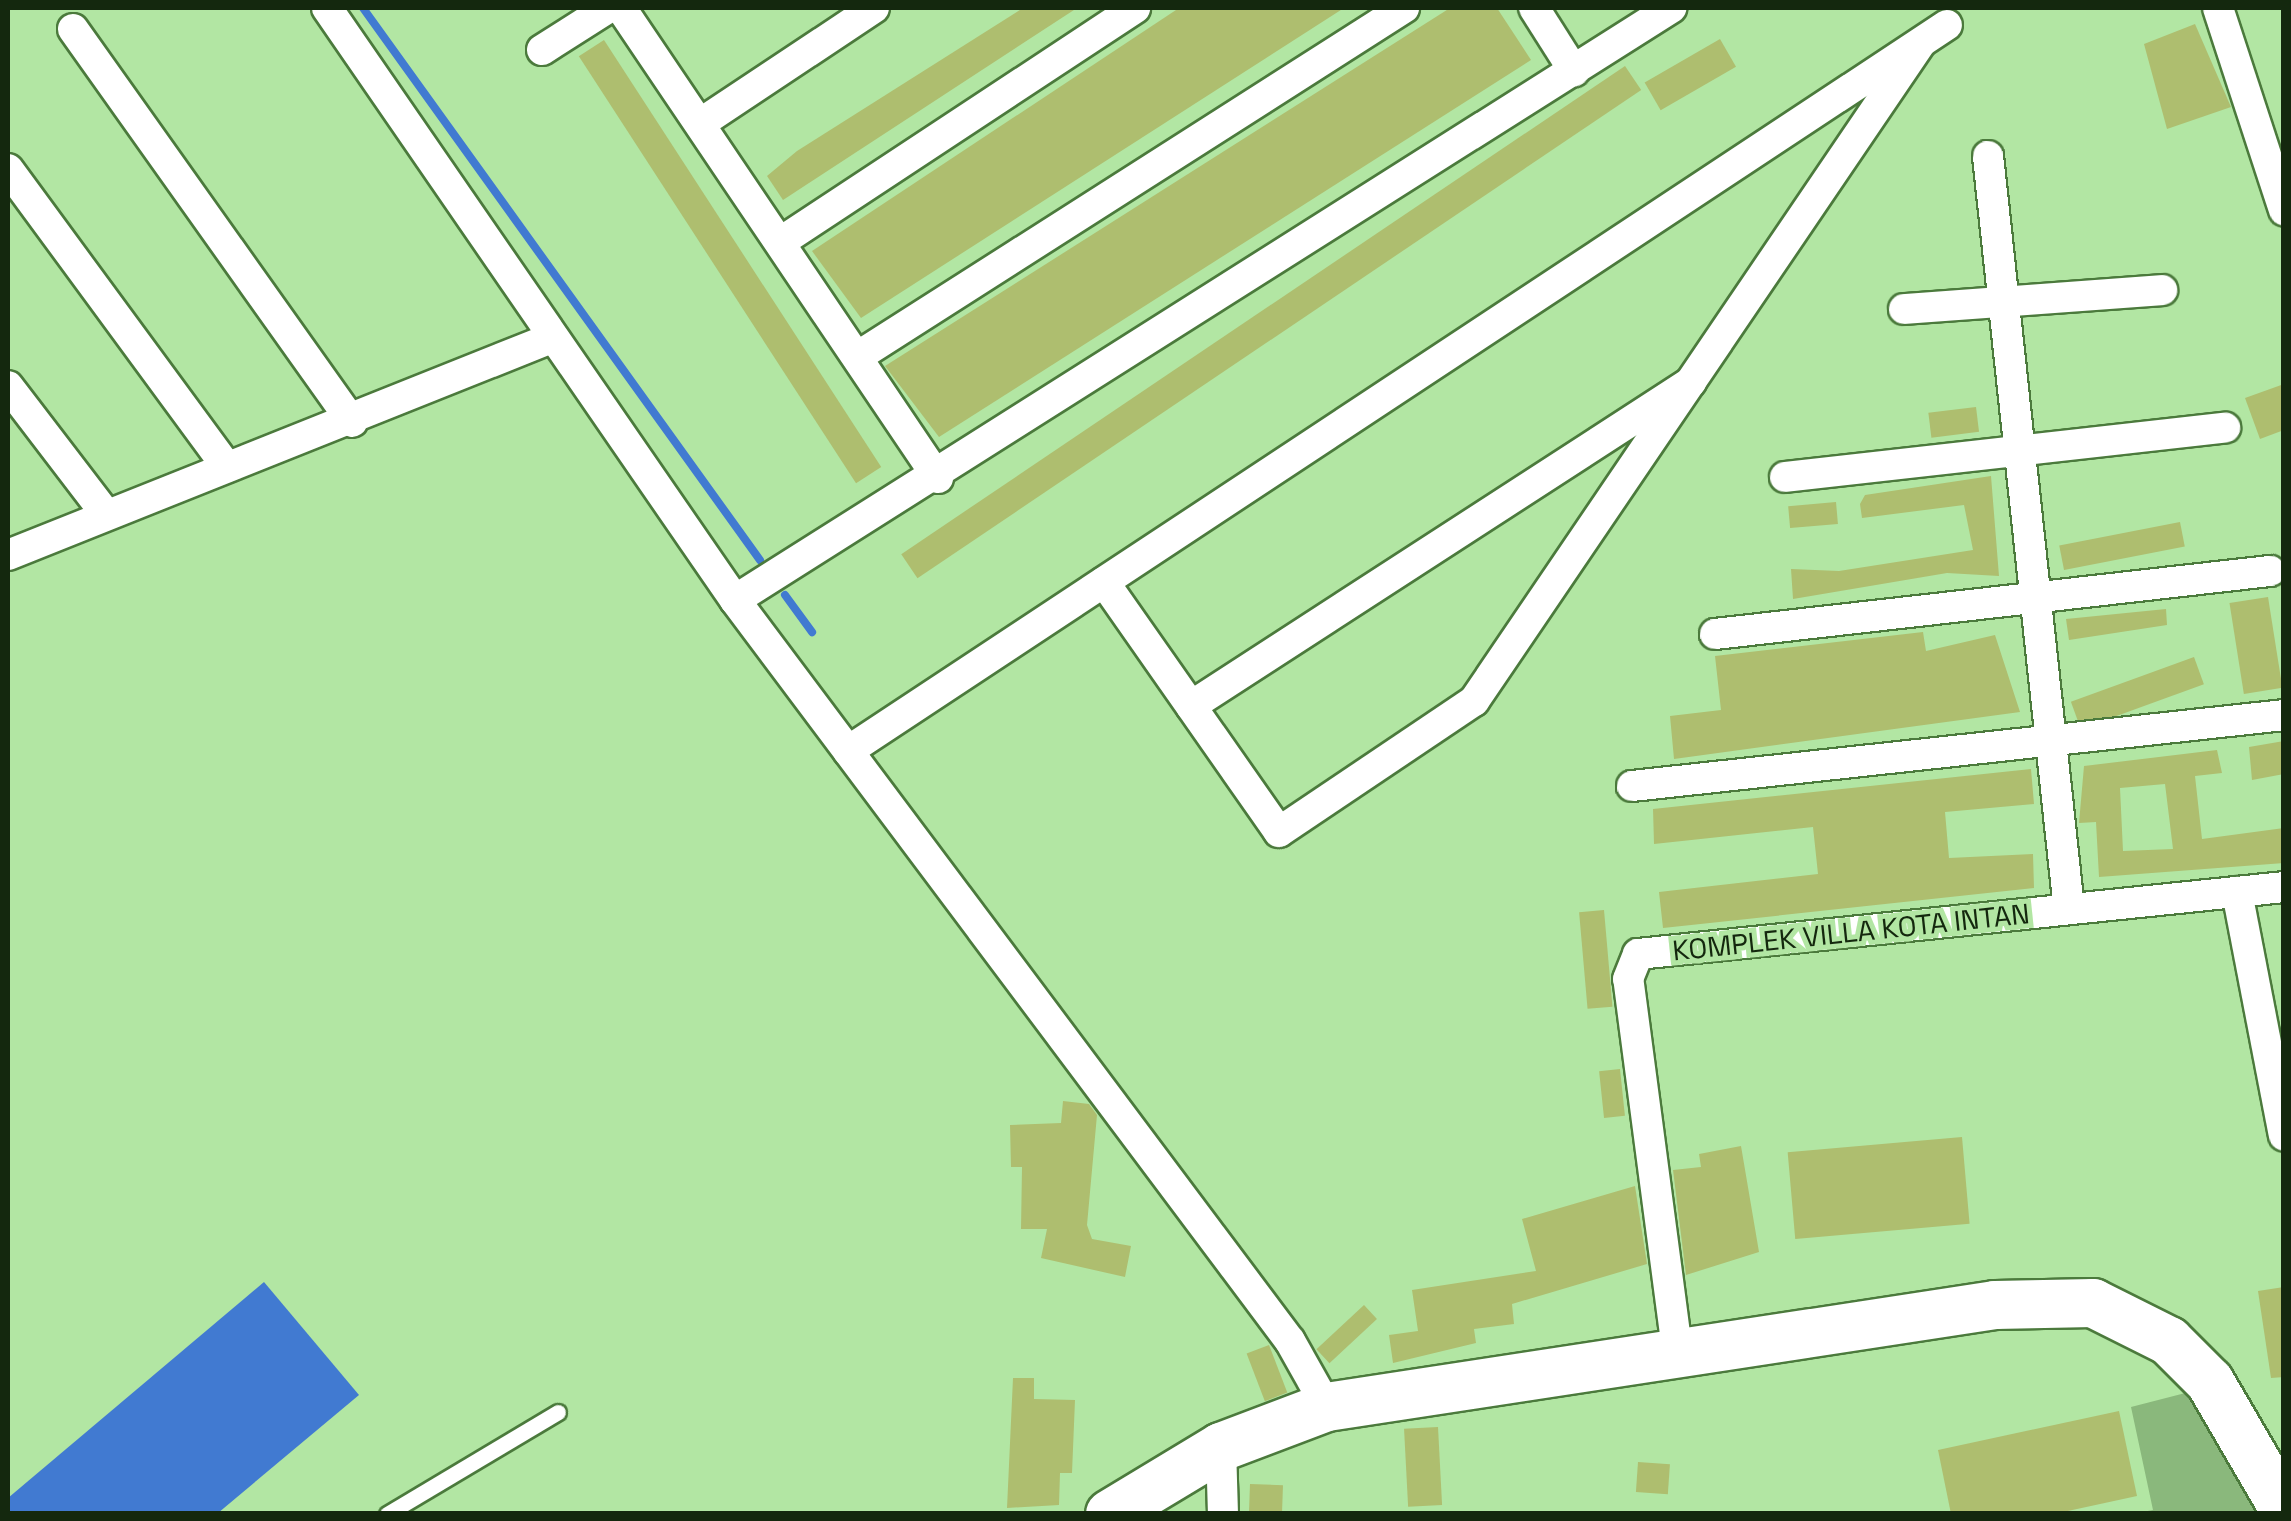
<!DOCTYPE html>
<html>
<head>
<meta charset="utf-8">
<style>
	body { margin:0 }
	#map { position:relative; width:2291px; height:1521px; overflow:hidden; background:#b2e6a3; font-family:"Space Grotesk",sans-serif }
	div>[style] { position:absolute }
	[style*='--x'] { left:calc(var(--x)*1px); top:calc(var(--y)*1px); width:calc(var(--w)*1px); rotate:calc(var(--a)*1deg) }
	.green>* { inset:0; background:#8ab87c }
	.water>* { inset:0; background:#417ad1 }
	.stream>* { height:8px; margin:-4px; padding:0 4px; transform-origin:4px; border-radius:4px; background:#417ad1 }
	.building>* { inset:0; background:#aebe6f; transform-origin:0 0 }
	.roads { filter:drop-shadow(2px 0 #4b7a3c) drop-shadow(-2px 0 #4b7a3c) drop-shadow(0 2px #4b7a3c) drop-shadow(0 -2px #4b7a3c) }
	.service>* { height:15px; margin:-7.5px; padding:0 7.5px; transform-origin:7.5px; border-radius:7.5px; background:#fff }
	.minor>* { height:30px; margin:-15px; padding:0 15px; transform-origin:15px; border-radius:15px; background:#fff }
	.primary>* { height:48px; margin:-24px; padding:0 24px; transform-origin:24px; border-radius:24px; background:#fff }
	span { translate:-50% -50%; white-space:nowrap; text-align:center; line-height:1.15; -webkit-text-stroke:10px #b2e6a3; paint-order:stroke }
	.street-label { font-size:28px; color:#14280e }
	.frame { position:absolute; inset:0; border:10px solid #14280e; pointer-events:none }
</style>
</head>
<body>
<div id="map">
	<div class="green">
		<div style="clip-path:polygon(2197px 1390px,2259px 1513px,2137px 1513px,2153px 1510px,2131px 1407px)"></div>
	</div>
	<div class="water">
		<div style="clip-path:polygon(264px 1282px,359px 1395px,218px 1513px,8px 1513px,8px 1498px)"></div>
	</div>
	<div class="stream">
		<div style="--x:363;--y:8;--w:680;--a:54.28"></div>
		<div style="--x:785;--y:595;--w:46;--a:53.9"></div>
	</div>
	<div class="building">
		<div style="clip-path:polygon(1023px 8px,1077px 8px,783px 200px,767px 176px,797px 151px)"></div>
		<div style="clip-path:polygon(1179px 8px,1344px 8px,861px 318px,812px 251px)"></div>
		<div style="clip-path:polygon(1450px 8px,1497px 8px,1531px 60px,939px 437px,885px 366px)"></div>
		<div style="clip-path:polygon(2195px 24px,2231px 107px,2167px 129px,2144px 44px)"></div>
		<div style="left:1720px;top:39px;width:32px;height:87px;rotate:60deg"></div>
		<div style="left:604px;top:40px;width:509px;height:30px;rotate:57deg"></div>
		<div style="left:1625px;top:66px;width:29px;height:873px;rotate:56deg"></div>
		<div style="clip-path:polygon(2284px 384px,2284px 430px,2260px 439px,2245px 398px)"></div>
		<div style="left:1976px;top:407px;width:25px;height:48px;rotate:83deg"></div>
		<div style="clip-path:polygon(1991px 476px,1999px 576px,1947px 573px,1793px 599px,1791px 569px,1839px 571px,1973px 550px,1964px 505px,1862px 518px,1860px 504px,1865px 495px)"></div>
		<div style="left:1836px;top:502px;width:22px;height:48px;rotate:85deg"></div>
		<div style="left:2180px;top:522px;width:25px;height:123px;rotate:79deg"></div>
		<div style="left:2268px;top:597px;width:92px;height:39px;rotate:81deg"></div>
		<div style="clip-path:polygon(2166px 609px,2167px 625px,2069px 640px,2066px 619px)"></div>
		<div style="clip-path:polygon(1923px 632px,1926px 651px,1995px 635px,2020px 712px,1674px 759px,1670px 716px,1721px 710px,1715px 656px)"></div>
		<div style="left:2194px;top:657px;width:29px;height:131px;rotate:70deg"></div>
		<div style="clip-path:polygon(2284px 741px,2284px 774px,2252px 780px,2249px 747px)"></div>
		<div style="clip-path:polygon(evenodd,2217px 750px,2222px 773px,2195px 776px,2202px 839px,2284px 828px,2284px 863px,2099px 877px,2096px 822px,2079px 823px,2084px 766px,2217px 750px,2165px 784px,2173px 849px,2123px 851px,2120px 788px,2165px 784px)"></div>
		<div style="clip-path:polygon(2031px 769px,2034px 804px,1945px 812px,1949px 858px,2033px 854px,2034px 888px,1663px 928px,1659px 892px,1818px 874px,1813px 827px,1654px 844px,1653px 809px)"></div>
		<div style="left:1604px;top:910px;width:97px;height:25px;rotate:85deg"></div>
		<div style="left:1620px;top:1069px;width:47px;height:21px;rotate:84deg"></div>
		<div style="clip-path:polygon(1063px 1101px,1089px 1104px,1097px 1115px,1087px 1225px,1092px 1239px,1131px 1246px,1125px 1277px,1041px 1258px,1047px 1229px,1021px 1229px,1022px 1167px,1011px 1167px,1010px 1125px,1061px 1123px)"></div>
		<div style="left:1962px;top:1137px;width:87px;height:175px;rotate:85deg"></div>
		<div style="clip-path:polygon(1741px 1146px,1759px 1252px,1686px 1275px,1673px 1170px,1701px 1167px,1699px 1154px)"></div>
		<div style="clip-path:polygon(1635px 1186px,1647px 1264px,1512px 1304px,1514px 1324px,1474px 1329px,1476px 1343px,1393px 1363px,1389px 1335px,1418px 1331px,1412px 1290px,1536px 1271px,1522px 1219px)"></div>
		<div style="clip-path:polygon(2284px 1287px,2284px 1377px,2271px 1378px,2258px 1291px)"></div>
		<div style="left:1364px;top:1305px;width:19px;height:65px;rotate:47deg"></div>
		<div style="left:1269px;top:1345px;width:51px;height:24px;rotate:69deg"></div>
		<div style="clip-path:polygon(1013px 1378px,1034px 1378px,1034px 1399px,1075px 1400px,1072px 1473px,1060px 1473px,1059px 1505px,1007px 1508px)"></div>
		<div style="clip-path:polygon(2119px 1411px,2137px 1496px,2054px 1514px,1951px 1514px,1938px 1450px)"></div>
		<div style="left:1438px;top:1427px;width:78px;height:34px;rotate:87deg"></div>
		<div style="left:1638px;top:1462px;width:32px;height:30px;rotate:4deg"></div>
		<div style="left:1250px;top:1484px;width:33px;height:30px;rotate:2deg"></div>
	</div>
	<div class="roads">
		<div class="service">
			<div style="--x:387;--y:1514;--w:199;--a:-30.8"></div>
		</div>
		<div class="minor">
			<div style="--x:327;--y:8;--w:719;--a:55.43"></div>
			<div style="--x:735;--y:600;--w:926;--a:53.17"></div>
			<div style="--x:1290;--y:1341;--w:76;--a:60.7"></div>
			<div style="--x:621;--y:8;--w:567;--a:56"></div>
			<div style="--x:1534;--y:8;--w:75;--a:57.6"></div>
			<div style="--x:2218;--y:8;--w:213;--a:71.9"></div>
			<div style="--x:73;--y:29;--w:482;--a:54.6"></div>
			<div style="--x:542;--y:50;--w:78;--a:-32.5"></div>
			<div style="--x:704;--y:121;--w:204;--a:-33.6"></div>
			<div style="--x:1988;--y:156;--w:757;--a:83.86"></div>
			<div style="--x:8;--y:169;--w:370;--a:53.7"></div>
			<div style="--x:782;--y:241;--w:423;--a:-33.4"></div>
			<div style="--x:1904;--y:309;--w:259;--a:-4.2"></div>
			<div style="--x:857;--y:357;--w:649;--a:-32.54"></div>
			<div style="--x:8;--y:386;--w:161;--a:52.6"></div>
			<div style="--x:1785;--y:477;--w:443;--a:-6.4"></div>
			<div style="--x:8;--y:555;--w:583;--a:-21.76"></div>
			<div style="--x:1104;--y:582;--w:305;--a:55"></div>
			<div style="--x:1279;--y:832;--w:235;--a:-33.9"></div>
			<div style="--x:1474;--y:701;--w:794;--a:-55.83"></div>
			<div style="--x:735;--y:600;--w:1108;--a:-32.31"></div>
			<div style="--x:1715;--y:634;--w:559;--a:-6.48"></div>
			<div style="--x:1191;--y:706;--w:596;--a:-32.94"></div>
			<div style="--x:848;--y:751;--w:1317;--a:-33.45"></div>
			<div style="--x:1632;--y:786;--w:656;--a:-6.21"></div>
			<div style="--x:2237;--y:892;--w:248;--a:79.1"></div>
			<div style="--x:1677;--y:1349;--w:373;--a:-97.5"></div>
			<div style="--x:1628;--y:979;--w:27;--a:-68"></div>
			<div style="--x:1638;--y:954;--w:649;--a:-5.92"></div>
			<div style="--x:1221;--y:1447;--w:67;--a:88.3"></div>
		</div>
		<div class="primary">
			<div style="--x:1110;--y:1514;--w:130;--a:-31.1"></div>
			<div style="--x:1221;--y:1447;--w:113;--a:-20.7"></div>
			<div style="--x:1327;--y:1407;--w:676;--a:-8.68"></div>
			<div style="--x:1995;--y:1305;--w:98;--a:-1.2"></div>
			<div style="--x:2093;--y:1303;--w:85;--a:26.6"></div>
			<div style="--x:2169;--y:1341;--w:58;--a:45"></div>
			<div style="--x:2210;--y:1382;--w:147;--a:59.8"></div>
		</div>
	</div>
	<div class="street-label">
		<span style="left:1851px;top:932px;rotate:-6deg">KOMPLEK VILLA KOTA INTAN</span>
	</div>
	<div class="frame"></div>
</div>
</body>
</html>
